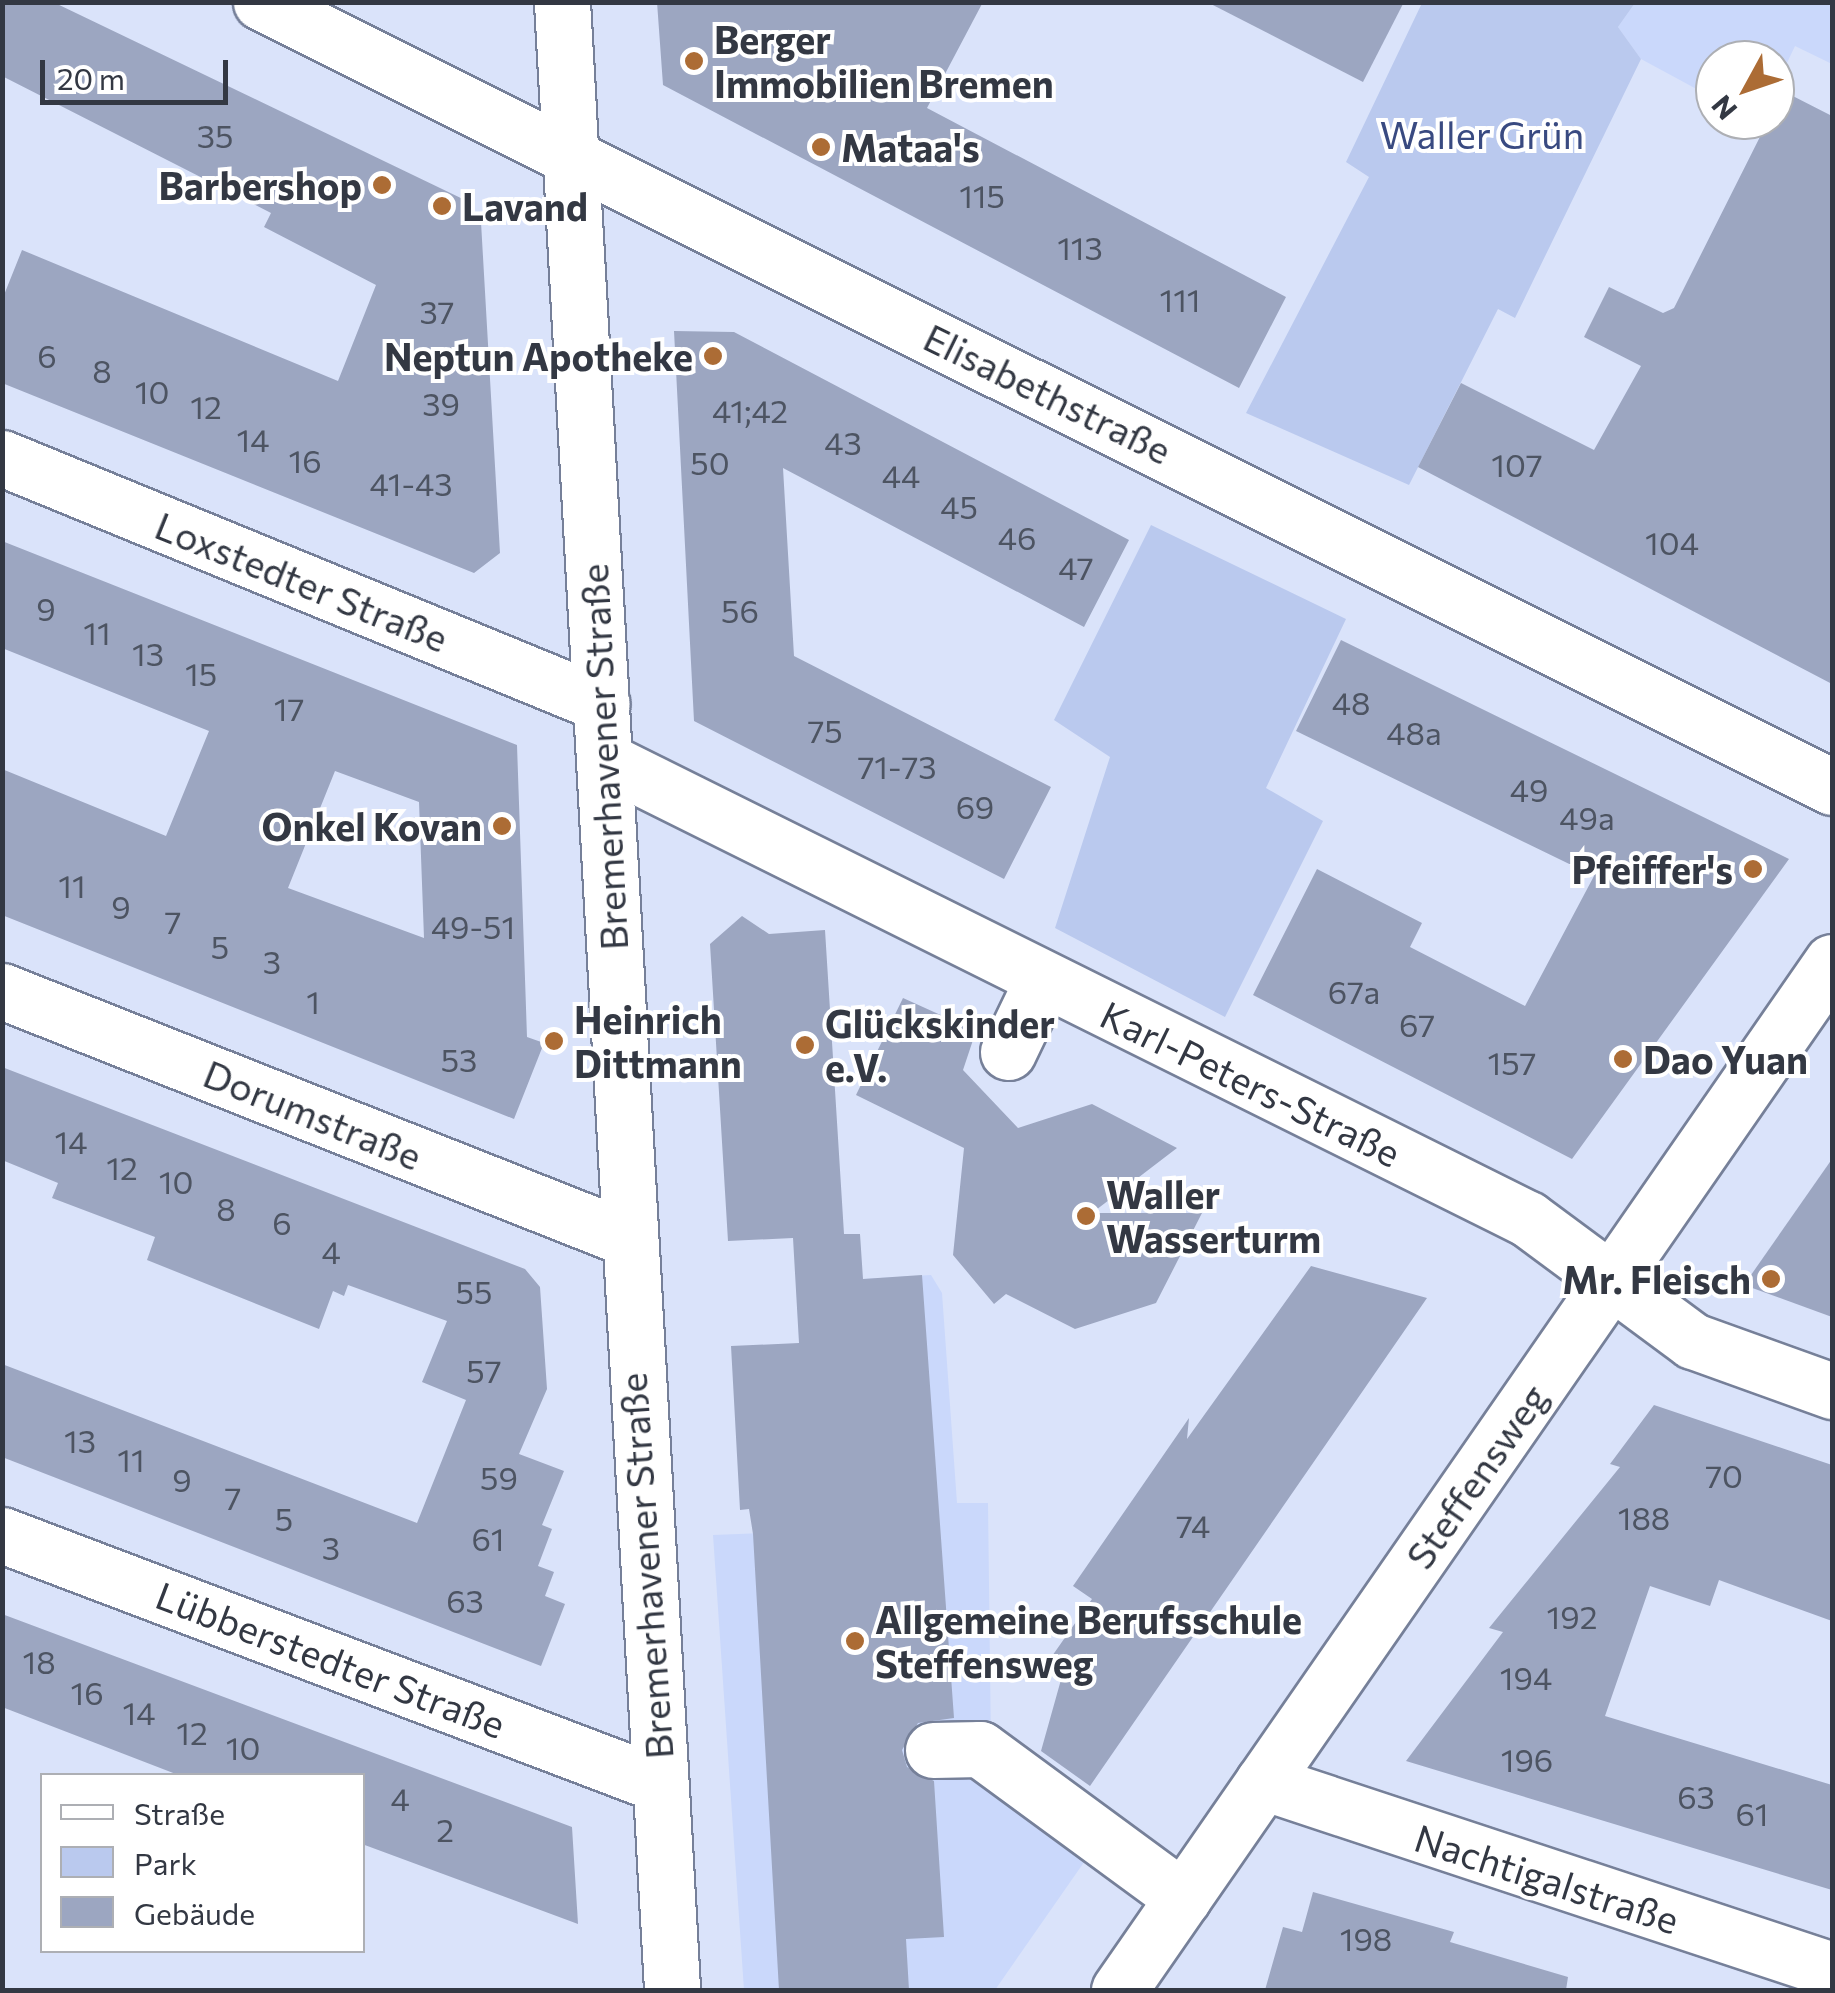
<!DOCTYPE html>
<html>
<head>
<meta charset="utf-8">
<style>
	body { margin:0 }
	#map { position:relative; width:1835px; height:1993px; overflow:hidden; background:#dae3fa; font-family:Commissioner,sans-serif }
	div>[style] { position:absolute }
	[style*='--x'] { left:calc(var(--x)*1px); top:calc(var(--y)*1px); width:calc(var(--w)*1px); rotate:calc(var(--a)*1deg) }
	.built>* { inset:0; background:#cad8fb }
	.green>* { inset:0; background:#bac9ee }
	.building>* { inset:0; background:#9ca6c1 }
	.roads { filter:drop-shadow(2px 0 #768099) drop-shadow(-2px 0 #768099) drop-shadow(0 2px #768099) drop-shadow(0 -2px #768099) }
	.minor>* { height:55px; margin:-27.5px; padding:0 27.5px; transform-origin:27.5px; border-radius:27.5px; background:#fff }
	.dots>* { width:28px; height:28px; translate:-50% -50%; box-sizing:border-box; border:5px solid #fff; border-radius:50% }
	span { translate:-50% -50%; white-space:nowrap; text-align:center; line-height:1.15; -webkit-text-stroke:8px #fff; paint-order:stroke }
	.number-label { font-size:32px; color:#4d5462 }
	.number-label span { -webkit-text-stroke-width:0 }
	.poi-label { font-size:38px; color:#333843; font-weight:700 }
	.left { translate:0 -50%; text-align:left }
	.right { translate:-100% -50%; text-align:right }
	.park-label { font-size:38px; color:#394a81 }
	.street-label { font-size:38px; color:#333843 }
	.frame { position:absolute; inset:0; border:5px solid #333843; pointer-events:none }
	.legend { position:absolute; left:40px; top:1773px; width:325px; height:180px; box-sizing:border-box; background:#fff; border:2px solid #adafb4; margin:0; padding:12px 18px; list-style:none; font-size:30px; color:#333843 }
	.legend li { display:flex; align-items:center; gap:20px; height:50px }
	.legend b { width:50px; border:2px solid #adafb4 }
	.north { position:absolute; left:1695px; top:40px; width:100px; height:100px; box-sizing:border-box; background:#fff; border:2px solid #adafb4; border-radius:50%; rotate:230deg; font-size:28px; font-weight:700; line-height:40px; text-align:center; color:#333843 }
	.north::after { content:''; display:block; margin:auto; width:35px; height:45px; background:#ac6c35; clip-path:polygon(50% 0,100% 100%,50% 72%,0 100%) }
	.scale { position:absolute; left:40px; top:60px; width:188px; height:45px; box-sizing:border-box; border:5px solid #333843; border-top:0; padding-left:12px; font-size:30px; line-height:35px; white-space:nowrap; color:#333843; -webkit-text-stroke:8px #fff; paint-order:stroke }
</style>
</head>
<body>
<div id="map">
	<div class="built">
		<div style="clip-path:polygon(1635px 3px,1832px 3px,1832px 64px,1795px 46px,1775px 88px,1775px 60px,1715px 60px,1715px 99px,1641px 59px,1618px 27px)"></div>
		<div style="clip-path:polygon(931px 1275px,942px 1293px,957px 1503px,988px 1503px,991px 1747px,1103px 1835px,995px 1990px,744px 1990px,713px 1535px,810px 1531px,796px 1283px)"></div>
	</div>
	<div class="green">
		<div style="clip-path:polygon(1422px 3px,1635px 3px,1618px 27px,1641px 59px,1515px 318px,1498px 309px,1409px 485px,1246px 413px,1369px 177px,1346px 162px)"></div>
		<div style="clip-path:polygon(1151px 525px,1346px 619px,1266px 788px,1323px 821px,1225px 1017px,1055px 928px,1110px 757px,1054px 720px)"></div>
	</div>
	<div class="building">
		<div style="clip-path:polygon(2px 2px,53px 2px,467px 201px,481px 222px,500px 553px,474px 573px,2px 383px,2px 300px,22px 250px,338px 381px,376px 285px,264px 227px,271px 213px,2px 76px)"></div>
		<div style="clip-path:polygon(657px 2px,983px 2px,927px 108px,1286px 297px,1239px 388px,663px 85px)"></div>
		<div style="clip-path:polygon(1207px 2px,1404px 2px,1363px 82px)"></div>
		<div style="clip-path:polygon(1783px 91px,1832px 116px,1832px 684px,1418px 467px,1461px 383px,1594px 450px,1641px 366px,1584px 337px,1609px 287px,1663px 313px,1674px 308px)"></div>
		<div style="clip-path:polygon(674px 331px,734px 332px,1129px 540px,1084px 627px,783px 468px,794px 656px,1051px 787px,1004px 879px,694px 721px)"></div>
		<div style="clip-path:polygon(evenodd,2px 541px,517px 745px,527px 1037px,544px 1043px,514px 1119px,2px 915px,2px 769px,166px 836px,209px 731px,2px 648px,2px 541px,335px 771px,419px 802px,424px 938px,288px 888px,335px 771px)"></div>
		<div style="clip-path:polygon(1341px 640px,1789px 859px,1572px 1159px,1253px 995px,1317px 869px,1422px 923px,1410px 947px,1525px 1006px,1594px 876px,1296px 731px)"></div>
		<div style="clip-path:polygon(742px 916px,769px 934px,825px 930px,844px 1234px,860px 1234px,863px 1279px,922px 1275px,954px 1718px,918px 1723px,902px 1750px,907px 1767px,934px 1781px,944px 1937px,906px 1939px,909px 1990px,779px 1990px,753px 1534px,749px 1509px,740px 1510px,731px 1346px,799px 1343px,793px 1238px,728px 1241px,710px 944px)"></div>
		<div style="clip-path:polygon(903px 998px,976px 1031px,963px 1070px,1018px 1128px,1092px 1104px,1177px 1148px,1092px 1213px,1202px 1213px,1156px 1303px,1075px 1329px,1006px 1294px,994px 1304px,953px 1255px,964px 1148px,856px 1095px)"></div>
		<div style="clip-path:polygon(2px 1067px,525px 1269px,540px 1287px,547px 1389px,519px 1454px,564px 1471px,542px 1525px,552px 1529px,538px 1566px,554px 1572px,545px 1596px,565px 1604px,541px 1666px,2px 1457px,2px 1364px,417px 1523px,466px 1400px,422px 1382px,447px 1321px,348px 1285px,344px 1296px,333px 1291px,319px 1329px,147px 1260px,155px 1237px,52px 1198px,58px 1183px,2px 1160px)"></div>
		<div style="clip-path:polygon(1832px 1159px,1832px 1317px,1744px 1285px)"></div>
		<div style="clip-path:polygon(1311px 1266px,1427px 1298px,1090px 1786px,1041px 1751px,1064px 1669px,1050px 1659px,1092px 1599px,1073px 1586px,1189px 1418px,1187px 1439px)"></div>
		<div style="clip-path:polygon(1654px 1405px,1832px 1465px,1832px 1621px,1719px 1580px,1710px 1606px,1650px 1586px,1605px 1716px,1832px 1785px,1832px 1890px,1406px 1761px,1503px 1632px,1489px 1628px,1620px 1467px,1610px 1464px)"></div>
		<div style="clip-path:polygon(2px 1614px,572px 1827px,578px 1924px,362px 1844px,362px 1776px,181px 1776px,2px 1707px)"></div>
		<div style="clip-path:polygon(1313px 1892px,1454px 1932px,1450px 1942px,1568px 1977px,1566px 1990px,1265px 1990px,1283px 1927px,1302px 1932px)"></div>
	</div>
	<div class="roads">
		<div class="minor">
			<div style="--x:261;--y:2;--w:1756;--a:26.55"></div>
			<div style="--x:562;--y:2;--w:1991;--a:86.83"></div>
			<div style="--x:2;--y:458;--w:648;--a:22.29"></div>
			<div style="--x:605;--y:760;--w:1031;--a:26.44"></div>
			<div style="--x:1528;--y:1219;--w:205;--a:36.5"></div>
			<div style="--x:1693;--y:1341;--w:148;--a:19.8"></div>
			<div style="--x:2;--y:991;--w:669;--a:21.58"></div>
			<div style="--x:1008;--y:1052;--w:81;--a:-64.4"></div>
			<div style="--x:2;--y:1535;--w:703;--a:20.76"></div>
			<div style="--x:933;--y:1750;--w:47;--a:-1.2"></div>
			<div style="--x:980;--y:1749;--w:252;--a:36.3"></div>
			<div style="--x:1263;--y:1782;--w:599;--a:18.28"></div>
			<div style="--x:1119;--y:1990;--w:1251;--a:-55.26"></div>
		</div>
	</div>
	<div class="dots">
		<div style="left:694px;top:61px;background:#ac6c35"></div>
		<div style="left:821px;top:147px;background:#ac6c35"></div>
		<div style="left:382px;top:185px;background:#ac6c35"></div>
		<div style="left:442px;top:206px;background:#ac6c35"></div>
		<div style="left:713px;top:356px;background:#ac6c35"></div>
		<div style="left:502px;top:826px;background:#ac6c35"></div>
		<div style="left:1753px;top:869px;background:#ac6c35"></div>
		<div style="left:554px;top:1041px;background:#ac6c35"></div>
		<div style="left:805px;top:1045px;background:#ac6c35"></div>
		<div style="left:1623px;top:1059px;background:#ac6c35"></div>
		<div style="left:1086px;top:1216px;background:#ac6c35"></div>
		<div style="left:1771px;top:1279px;background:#ac6c35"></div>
		<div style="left:855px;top:1641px;background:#ac6c35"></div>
	</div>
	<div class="number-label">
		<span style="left:215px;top:135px">35</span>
		<span style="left:982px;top:195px">115</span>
		<span style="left:1080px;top:247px">113</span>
		<span style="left:1180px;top:299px">111</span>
		<span style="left:437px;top:311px">37</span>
		<span style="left:47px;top:355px">6</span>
		<span style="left:102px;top:370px">8</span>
		<span style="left:152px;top:391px">10</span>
		<span style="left:441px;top:403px">39</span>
		<span style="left:206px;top:406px">12</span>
		<span style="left:750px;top:410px">41;42</span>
		<span style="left:253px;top:439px">14</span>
		<span style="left:843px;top:442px">43</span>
		<span style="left:305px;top:460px">16</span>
		<span style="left:710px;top:462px">50</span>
		<span style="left:1517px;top:464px">107</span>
		<span style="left:901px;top:475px">44</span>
		<span style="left:411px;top:483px">41-43</span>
		<span style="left:959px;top:506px">45</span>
		<span style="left:1017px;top:537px">46</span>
		<span style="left:1672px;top:542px">104</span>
		<span style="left:1076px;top:567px">47</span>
		<span style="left:46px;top:608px">9</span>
		<span style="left:740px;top:610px">56</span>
		<span style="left:97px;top:632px">11</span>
		<span style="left:148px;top:653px">13</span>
		<span style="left:201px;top:673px">15</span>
		<span style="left:1351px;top:702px">48</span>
		<span style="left:289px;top:708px">17</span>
		<span style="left:825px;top:730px">75</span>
		<span style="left:1414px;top:732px">48a</span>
		<span style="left:897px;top:766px">71-73</span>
		<span style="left:1529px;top:789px">49</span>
		<span style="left:975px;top:806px">69</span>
		<span style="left:1587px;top:817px">49a</span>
		<span style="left:72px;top:885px">11</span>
		<span style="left:121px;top:906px">9</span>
		<span style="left:173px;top:921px">7</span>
		<span style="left:473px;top:926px">49-51</span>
		<span style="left:220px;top:946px">5</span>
		<span style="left:272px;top:961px">3</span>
		<span style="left:1354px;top:991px">67a</span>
		<span style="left:313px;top:1001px">1</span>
		<span style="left:1417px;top:1024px">67</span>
		<span style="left:459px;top:1059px">53</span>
		<span style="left:1512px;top:1062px">157</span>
		<span style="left:71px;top:1141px">14</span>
		<span style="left:122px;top:1167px">12</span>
		<span style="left:176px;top:1181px">10</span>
		<span style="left:226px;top:1208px">8</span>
		<span style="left:282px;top:1222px">6</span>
		<span style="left:331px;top:1251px">4</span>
		<span style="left:474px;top:1291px">55</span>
		<span style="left:484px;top:1370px">57</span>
		<span style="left:80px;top:1440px">13</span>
		<span style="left:131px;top:1459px">11</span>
		<span style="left:1724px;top:1475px">70</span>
		<span style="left:499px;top:1477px">59</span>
		<span style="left:182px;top:1479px">9</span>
		<span style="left:233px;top:1497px">7</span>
		<span style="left:1644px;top:1517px">188</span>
		<span style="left:284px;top:1518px">5</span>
		<span style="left:1193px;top:1525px">74</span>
		<span style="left:488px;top:1538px">61</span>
		<span style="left:331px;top:1547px">3</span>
		<span style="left:465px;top:1600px">63</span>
		<span style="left:1572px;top:1616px">192</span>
		<span style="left:39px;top:1661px">18</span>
		<span style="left:1526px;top:1677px">194</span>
		<span style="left:87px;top:1692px">16</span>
		<span style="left:139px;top:1712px">14</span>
		<span style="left:192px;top:1732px">12</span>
		<span style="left:243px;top:1747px">10</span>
		<span style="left:1527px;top:1759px">196</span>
		<span style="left:1696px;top:1796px">63</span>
		<span style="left:400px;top:1798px">4</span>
		<span style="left:1752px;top:1813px">61</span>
		<span style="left:445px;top:1829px">2</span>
		<span style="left:1366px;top:1938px">198</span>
	</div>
	<div class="poi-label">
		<span class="left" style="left:714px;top:61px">Berger<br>Immobilien Bremen</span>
		<span class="left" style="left:841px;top:147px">Mataa's</span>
		<span class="right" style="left:362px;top:185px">Barbershop</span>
		<span class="left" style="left:462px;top:206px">Lavand</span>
		<span class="right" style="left:693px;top:356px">Neptun Apotheke</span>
		<span class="right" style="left:482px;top:826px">Onkel Kovan</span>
		<span class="right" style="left:1733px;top:869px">Pfeiffer's</span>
		<span class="left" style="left:574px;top:1041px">Heinrich<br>Dittmann</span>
		<span class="left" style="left:825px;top:1045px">Glückskinder<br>e.V.</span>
		<span class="left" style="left:1643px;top:1059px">Dao Yuan</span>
		<span class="left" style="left:1106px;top:1216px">Waller<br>Wasserturm</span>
		<span class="right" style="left:1751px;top:1279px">Mr. Fleisch</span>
		<span class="left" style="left:875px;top:1641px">Allgemeine Berufsschule<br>Steffensweg</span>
	</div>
	<div class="park-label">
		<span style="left:1482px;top:134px">Waller Grün</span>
	</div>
	<div class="street-label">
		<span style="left:1048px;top:393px;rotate:26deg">Elisabethstraße</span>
		<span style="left:302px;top:581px;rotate:22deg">Loxstedter Straße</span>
		<span style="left:603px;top:757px;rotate:-93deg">Bremerhavener Straße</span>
		<span style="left:1251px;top:1083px;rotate:26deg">Karl-Peters-Straße</span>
		<span style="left:313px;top:1114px;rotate:22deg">Dorumstraße</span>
		<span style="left:1476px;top:1476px;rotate:-55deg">Steffensweg</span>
		<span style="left:645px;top:1566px;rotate:-94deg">Bremerhavener Straße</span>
		<span style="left:331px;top:1659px;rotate:21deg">Lübberstedter Straße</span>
		<span style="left:1547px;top:1878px;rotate:18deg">Nachtigalstraße</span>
	</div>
	<div class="frame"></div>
	<ul class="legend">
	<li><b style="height:12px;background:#fff"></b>Straße</li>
	<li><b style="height:28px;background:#bac9ee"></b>Park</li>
	<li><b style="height:28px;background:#9ca6c1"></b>Gebäude</li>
	</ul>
	<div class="north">N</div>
	<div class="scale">20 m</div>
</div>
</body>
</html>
